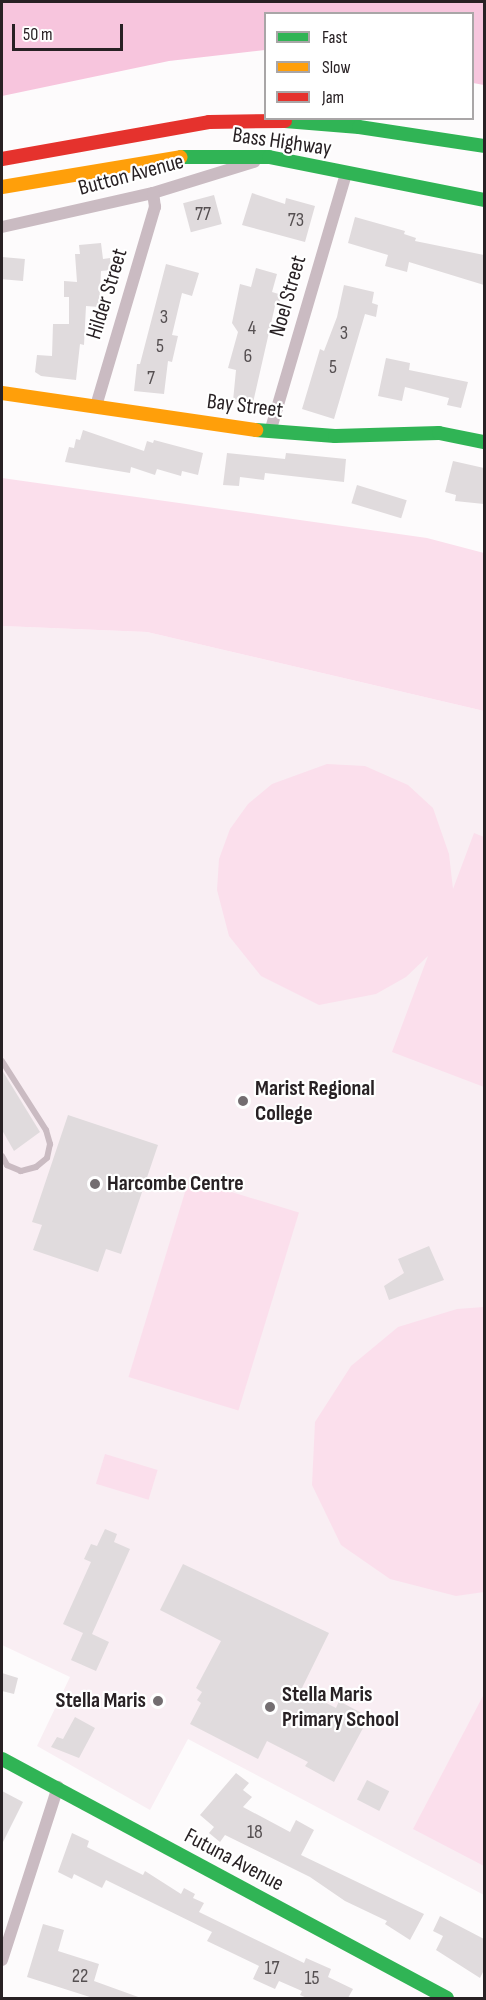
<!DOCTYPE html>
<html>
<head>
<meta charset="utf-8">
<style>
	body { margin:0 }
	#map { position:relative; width:486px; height:2000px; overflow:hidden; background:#fdfbfc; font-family:"Sofia Sans Condensed",sans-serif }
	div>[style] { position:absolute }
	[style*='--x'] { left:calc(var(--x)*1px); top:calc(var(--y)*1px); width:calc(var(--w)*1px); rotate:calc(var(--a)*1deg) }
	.built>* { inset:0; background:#f9eef3 }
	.green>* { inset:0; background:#fbdfec; transform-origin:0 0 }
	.water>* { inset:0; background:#f7c5dd }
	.building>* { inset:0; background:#e0dbdd; transform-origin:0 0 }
	.lane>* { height:6px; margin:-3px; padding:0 3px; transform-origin:3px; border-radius:3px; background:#cabbc2 }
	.street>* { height:12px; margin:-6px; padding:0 6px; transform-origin:6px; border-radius:6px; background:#cabbc2 }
	.fast>* { height:14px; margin:-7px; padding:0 7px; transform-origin:7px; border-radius:7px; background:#30b455 }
	.slow>* { height:14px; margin:-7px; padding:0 7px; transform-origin:7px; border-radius:7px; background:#ff9f0a }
	.jam>* { height:14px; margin:-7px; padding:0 7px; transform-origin:7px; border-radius:7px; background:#e5322d }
	.dots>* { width:16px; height:16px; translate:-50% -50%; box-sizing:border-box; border:3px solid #fff; border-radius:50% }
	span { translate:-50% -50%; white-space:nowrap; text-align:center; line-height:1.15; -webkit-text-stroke:4.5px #fff; paint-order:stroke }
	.number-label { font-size:20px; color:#565052 }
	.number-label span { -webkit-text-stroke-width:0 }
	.street-label { font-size:22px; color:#282124 }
	.poi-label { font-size:22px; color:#282124; font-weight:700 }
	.left { translate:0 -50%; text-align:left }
	.right { translate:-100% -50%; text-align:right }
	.frame { position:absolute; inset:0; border:3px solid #282124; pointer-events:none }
	.legend { position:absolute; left:264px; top:12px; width:210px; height:108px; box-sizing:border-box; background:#fff; border:2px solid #a9a6a7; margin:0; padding:8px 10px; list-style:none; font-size:18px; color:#282124 }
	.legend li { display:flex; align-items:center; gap:12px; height:30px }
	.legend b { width:30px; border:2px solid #a9a6a7 }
	.scale { position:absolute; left:12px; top:24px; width:111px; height:27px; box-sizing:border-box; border:3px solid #282124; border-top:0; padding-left:8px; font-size:18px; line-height:21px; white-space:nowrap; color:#282124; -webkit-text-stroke:4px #fff; paint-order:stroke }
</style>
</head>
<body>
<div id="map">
	<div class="built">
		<div style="clip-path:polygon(2px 626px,147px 632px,484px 711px,484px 1895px,188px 1739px,150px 1810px,37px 1746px,70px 1677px,2px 1645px)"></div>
	</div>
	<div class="green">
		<div style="clip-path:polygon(2px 478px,427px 538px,484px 553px,484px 711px,147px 632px,2px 626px)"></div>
		<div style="clip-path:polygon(327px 764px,365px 766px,408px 785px,433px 808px,449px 854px,453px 889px,474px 833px,484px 837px,484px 1087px,392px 1052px,428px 956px,406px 977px,376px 994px,319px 1005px,261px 976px,229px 936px,217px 890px,219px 859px,230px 829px,248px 804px,272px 784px)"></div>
		<div style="left:189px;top:1179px;width:115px;height:207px;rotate:17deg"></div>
		<div style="clip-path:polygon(484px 1307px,484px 1592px,456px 1596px,390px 1579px,341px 1545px,312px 1485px,315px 1422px,351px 1366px,398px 1327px,457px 1309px)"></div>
		<div style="left:105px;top:1454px;width:55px;height:31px;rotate:17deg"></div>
		<div style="clip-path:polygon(484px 1694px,484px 1866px,413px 1829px)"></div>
	</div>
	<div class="water">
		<div style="clip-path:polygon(2px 2px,484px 2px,484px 85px,473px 83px,472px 14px,266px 14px,265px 50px,169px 61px,2px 96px)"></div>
	</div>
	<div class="building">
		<div style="clip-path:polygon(252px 193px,285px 204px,286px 198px,315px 206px,305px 242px,242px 225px)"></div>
		<div style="left:214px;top:195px;width:30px;height:32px;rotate:75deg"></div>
		<div style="clip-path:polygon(355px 217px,405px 231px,404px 234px,416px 238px,415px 241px,484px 255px,484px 285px,409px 262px,407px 272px,385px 266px,388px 255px,348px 243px)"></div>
		<div style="clip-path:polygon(101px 243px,103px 259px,110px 258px,111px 270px,101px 271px,99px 307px,86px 306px,84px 345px,80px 344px,76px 380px,41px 376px,35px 372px,37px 355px,52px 356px,53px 324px,69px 324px,69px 297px,64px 297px,64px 281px,77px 282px,75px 254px,80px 254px,79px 245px)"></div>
		<div style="left:2px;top:257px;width:23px;height:22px;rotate:5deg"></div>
		<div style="clip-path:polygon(166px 264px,199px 273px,192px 296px,182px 293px,172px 335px,178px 336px,172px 362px,168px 361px,164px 394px,134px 391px,137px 364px,140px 364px)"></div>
		<div style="clip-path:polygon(256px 268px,277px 274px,272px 292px,282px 295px,278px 306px,275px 306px,252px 407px,233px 401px,236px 370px,228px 368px,238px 332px,232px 323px,240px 284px,251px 287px)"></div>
		<div style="clip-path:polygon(344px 285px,374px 292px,372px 303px,378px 305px,376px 317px,365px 314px,334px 419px,302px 409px,320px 349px,324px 351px,337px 317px)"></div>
		<div style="clip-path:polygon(386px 358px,410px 363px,409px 370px,468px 382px,461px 408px,447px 405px,449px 398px,405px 387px,402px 401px,378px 396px)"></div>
		<div style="clip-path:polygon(83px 430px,144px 451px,147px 441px,153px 443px,154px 440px,203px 453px,198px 475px,182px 471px,181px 476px,157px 469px,155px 475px,131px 467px,130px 473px,65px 462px,69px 447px,74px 448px,76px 439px,80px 440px)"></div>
		<div style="clip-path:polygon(227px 453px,285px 459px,286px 453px,346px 459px,344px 482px,265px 473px,264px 480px,240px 477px,239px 486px,223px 485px)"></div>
		<div style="clip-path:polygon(453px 461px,484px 468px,484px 504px,455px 501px,456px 495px,445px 492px)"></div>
		<div style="left:357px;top:485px;width:52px;height:19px;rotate:17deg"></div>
		<div style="clip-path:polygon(2px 1070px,40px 1132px,14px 1151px,2px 1130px)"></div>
		<div style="clip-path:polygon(68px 1115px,158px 1145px,121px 1254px,106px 1249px,98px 1272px,33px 1250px,42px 1225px,32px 1222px)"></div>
		<div style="clip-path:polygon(429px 1246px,444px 1280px,389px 1300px,384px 1286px,404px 1273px,398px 1259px)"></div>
		<div style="clip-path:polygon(105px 1529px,117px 1534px,114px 1542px,130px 1549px,92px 1634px,109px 1642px,96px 1671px,71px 1660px,83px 1633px,63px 1624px,91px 1562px,84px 1559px,91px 1544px,97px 1546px)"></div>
		<div style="clip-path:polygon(183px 1564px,329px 1633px,301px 1690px,336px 1708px,339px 1701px,369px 1717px,334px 1782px,305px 1766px,308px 1762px,267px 1741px,258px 1759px,190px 1724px,201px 1703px,197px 1700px,202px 1692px,196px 1688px,221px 1641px,160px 1610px)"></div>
		<div style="clip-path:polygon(2px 1673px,18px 1678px,14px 1694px,2px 1691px)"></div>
		<div style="clip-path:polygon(75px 1717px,95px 1728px,79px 1758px,51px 1747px,57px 1737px,63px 1739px)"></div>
		<div style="clip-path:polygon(236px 1773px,249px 1783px,243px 1790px,252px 1797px,243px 1807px,290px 1832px,296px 1820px,314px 1830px,301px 1855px,424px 1914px,410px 1940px,385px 1924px,387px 1921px,345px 1901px,310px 1877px,225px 1835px,220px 1842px,209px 1833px,214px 1827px,200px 1815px)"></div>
		<div style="left:367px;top:1780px;width:25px;height:22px;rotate:27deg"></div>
		<div style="clip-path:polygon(2px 1791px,23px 1802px,2px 1844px)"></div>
		<div style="clip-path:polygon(72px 1833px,89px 1841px,87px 1847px,143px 1875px,145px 1871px,181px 1894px,184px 1888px,195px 1894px,193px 1898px,204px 1903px,199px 1912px,304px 1963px,306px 1958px,331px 1969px,328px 1977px,353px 1989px,348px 1998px,307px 1998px,300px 1995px,302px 1991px,279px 1981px,275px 1989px,253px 1979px,259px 1966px,207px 1941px,212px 1932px,106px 1880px,102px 1888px,74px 1874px,72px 1879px,58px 1872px)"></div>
		<div style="clip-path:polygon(440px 1916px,484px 1939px,484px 1970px,480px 1978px,436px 1950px,443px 1936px,433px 1931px)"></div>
		<div style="clip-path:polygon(43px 1924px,64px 1930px,58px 1951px,99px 1964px,94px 1981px,141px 1998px,93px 1998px,27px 1977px)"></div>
	</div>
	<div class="lane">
		<div style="--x:2;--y:1061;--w:82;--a:57.5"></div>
		<div style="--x:46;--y:1130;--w:15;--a:74"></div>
		<div style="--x:50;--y:1144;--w:14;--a:102"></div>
		<div style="--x:47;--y:1158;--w:14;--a:141"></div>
		<div style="--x:36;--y:1167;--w:16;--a:165"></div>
		<div style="--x:21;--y:1171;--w:15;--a:-157"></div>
		<div style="--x:7;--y:1165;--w:10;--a:-119"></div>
	</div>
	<div class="street">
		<div style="--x:2;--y:227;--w:155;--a:-12.7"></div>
		<div style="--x:153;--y:193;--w:106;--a:-17.1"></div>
		<div style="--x:96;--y:406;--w:208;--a:-73.5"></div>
		<div style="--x:155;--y:207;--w:14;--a:-98"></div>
		<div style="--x:270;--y:432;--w:270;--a:-73.6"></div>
		<div style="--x:2;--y:1960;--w:182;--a:-72.1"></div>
	</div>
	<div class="fast">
		<div style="--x:285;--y:121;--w:74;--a:4.6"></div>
		<div style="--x:359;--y:127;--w:126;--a:8.6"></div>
		<div style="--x:181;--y:157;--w:88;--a:0"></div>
		<div style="--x:269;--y:157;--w:219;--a:11.3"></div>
		<div style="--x:256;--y:430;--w:79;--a:4.3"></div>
		<div style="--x:335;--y:436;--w:104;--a:-1.7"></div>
		<div style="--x:439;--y:433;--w:46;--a:11.3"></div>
		<div style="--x:2;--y:1759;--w:505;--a:28.24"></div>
	</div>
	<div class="slow">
		<div style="--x:2;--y:187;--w:181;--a:-9.5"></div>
		<div style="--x:2;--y:393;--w:257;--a:8.3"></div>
	</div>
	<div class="jam">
		<div style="--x:2;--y:159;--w:210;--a:-10.1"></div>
		<div style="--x:209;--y:122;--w:76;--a:-0.8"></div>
	</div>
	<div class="dots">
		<div style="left:243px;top:1101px;background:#736d70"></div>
		<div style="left:95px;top:1184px;background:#736d70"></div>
		<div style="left:158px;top:1701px;background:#736d70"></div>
		<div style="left:270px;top:1707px;background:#736d70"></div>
	</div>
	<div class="number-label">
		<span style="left:203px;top:214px">77</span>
		<span style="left:296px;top:220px">73</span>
		<span style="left:164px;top:317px">3</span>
		<span style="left:252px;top:328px">4</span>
		<span style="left:344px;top:333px">3</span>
		<span style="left:160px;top:346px">5</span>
		<span style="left:248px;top:356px">6</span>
		<span style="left:333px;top:367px">5</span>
		<span style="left:151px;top:378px">7</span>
		<span style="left:255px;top:1832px">18</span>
		<span style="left:272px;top:1968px">17</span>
		<span style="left:80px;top:1976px">22</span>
		<span style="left:312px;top:1978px">15</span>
	</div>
	<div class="street-label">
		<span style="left:282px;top:142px;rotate:8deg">Bass Highway</span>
		<span style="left:131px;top:175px;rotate:-15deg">Button Avenue</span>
		<span style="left:107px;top:294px;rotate:-73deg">Hilder Street</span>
		<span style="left:288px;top:296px;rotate:-74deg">Noel Street</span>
		<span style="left:245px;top:406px;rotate:7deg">Bay Street</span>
		<span style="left:234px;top:1860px;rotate:28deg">Futuna Avenue</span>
	</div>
	<div class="poi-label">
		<span class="left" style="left:255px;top:1101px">Marist Regional<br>College</span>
		<span class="left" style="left:107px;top:1184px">Harcombe Centre</span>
		<span class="left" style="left:282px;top:1707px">Stella Maris<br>Primary School</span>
		<span class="right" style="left:146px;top:1701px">Stella Maris</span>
	</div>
	<div class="frame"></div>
	<ul class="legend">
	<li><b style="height:8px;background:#30b455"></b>Fast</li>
	<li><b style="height:8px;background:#ff9f0a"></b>Slow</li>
	<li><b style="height:8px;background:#e5322d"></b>Jam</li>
	</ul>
	<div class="scale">50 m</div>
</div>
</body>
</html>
